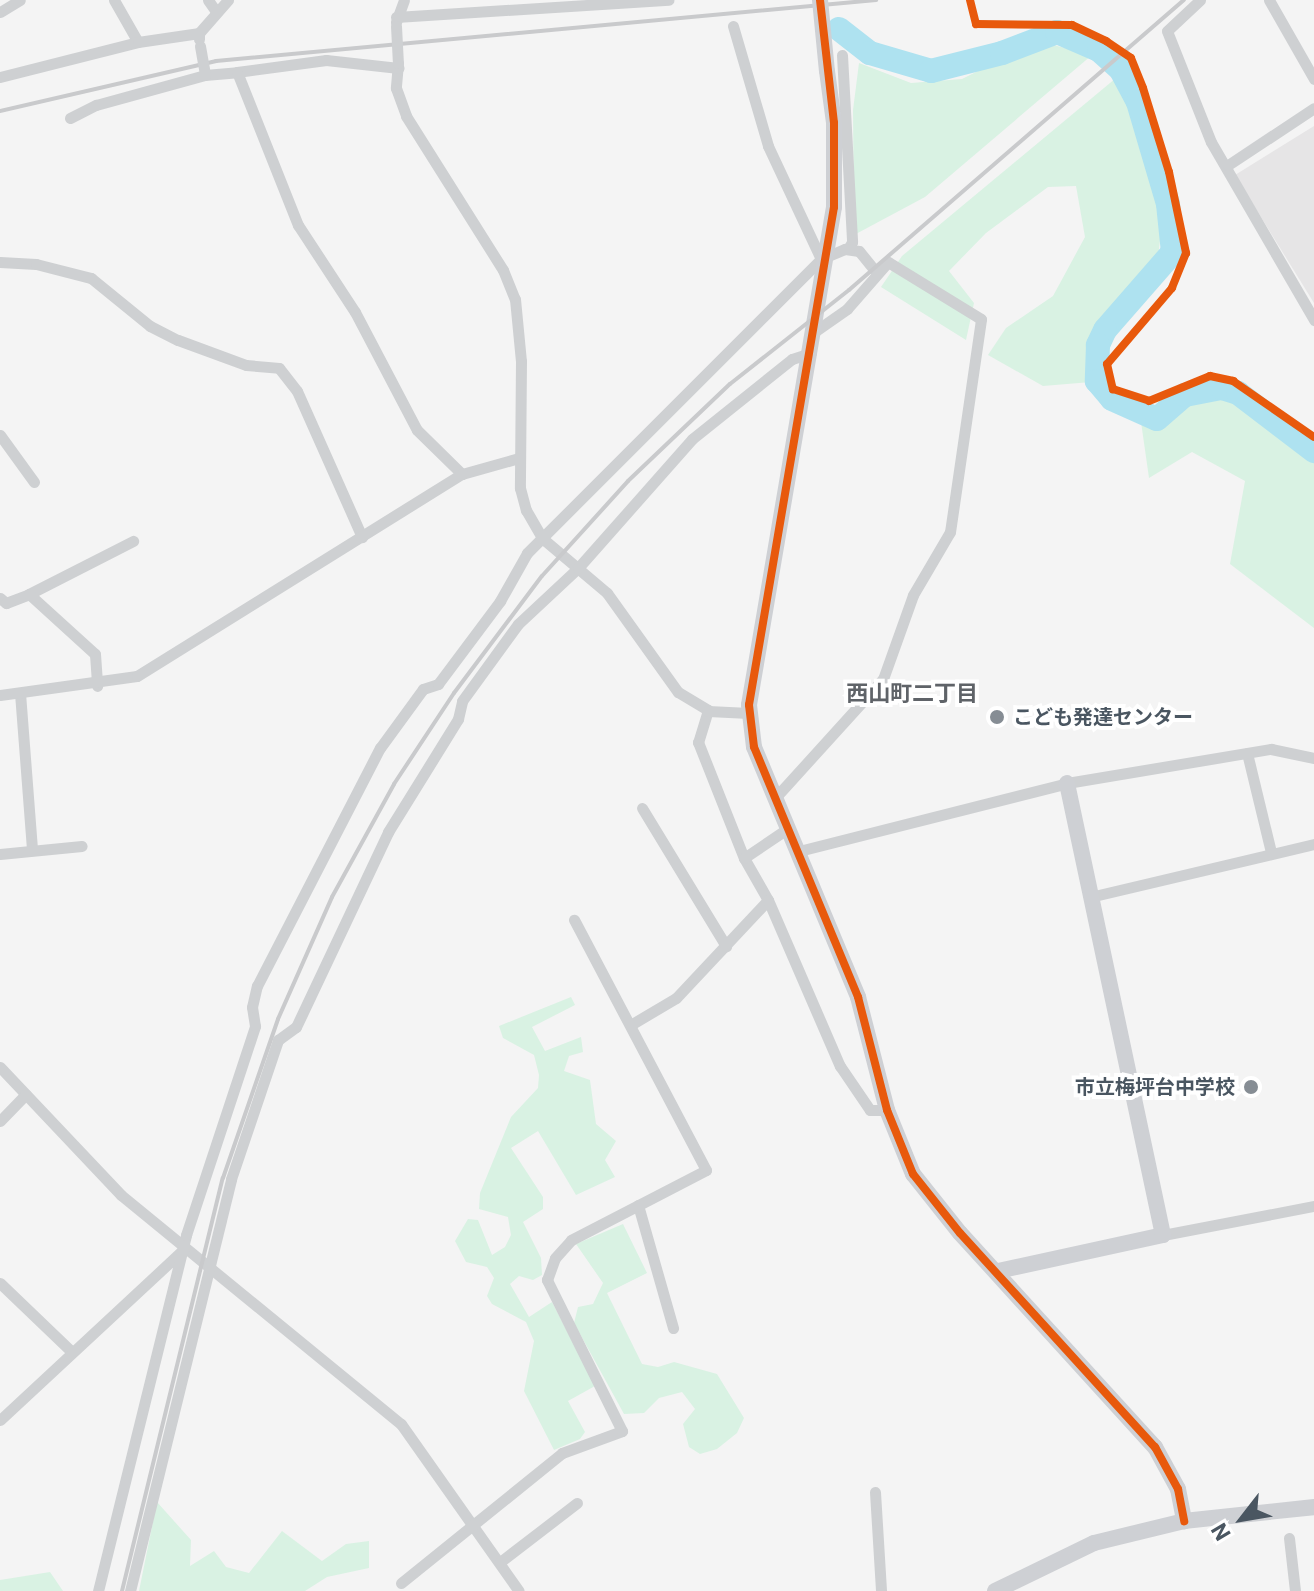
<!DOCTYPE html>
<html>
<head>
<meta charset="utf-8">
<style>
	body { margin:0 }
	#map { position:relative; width:1314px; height:1591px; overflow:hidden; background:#f4f4f4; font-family:Roboto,"Noto Sans JP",sans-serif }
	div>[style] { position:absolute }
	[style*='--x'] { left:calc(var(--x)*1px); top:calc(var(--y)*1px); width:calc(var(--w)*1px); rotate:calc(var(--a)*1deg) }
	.education>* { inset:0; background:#e6e5e6 }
	.green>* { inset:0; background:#d9f2e3 }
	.river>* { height:24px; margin:-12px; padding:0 12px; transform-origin:12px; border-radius:12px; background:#aee2f0 }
	.street>* { height:11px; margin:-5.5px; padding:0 5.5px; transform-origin:5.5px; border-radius:5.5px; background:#ced0d2 }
	.secondary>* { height:16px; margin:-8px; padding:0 8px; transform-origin:8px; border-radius:8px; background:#ced0d4 }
	.rail>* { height:4px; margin:-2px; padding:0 2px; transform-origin:2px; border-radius:2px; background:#c9cacc }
	.street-bridge>* { height:11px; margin:-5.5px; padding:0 5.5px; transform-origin:5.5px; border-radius:5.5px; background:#ced0d2 }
	.secondary-bridge>* { height:16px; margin:-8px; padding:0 8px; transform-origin:8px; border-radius:8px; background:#ced0d4 }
	.cycleway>* { height:8px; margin:-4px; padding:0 4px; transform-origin:4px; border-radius:4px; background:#e8590c }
	.dots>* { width:22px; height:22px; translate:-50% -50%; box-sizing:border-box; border:4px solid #fff; border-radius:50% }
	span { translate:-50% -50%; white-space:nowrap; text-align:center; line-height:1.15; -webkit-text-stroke:8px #fff; paint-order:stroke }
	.poi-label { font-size:20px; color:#4a5661; font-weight:700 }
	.left { translate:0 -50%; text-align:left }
	.right { translate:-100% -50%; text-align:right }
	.neighbourhood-label { font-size:22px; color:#5f6368; font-weight:700 }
	.north { position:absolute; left:1202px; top:1479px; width:80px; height:80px; -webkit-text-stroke:6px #fff; paint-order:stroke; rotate:239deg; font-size:22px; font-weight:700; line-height:32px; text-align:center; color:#4a5661 }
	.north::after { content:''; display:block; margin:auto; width:28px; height:36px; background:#4a5661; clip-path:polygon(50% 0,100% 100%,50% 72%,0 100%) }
</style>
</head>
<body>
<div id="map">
	<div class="education">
		<div style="clip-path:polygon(1314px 126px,1314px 303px,1235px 175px)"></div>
	</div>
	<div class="green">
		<div style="clip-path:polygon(1038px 41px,1092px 55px,925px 197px,854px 235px,853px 110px,859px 63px,911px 83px,962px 79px)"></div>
		<div style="clip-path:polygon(1122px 73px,1146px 136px,1164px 208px,1158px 257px,1086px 342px,1091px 382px,1043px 386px,988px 355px,1006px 328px,1053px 296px,1085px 237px,1076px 186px,1048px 187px,986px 233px,949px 271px,974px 303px,966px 340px,881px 287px,902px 256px)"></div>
		<div style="clip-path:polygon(1207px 387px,1288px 422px,1314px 444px,1314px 628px,1230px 564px,1245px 481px,1192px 452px,1149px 478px,1141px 422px)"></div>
		<div style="clip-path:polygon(571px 997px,575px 1005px,532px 1027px,545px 1051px,581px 1037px,583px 1052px,569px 1056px,564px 1071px,590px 1080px,596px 1124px,616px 1141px,605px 1160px,615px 1177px,576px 1195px,538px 1131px,511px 1148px,543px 1197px,543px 1209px,523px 1222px,541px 1258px,542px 1275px,533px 1280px,519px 1276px,510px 1284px,529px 1317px,552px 1302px,595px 1386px,568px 1401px,585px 1432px,580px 1439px,554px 1450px,524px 1391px,534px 1341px,526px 1322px,492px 1304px,487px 1296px,494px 1278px,487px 1267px,466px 1262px,455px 1241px,468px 1219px,478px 1220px,492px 1255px,505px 1247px,511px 1235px,508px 1217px,479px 1209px,480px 1193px,511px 1117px,538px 1088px,539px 1075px,534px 1055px,503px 1038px,499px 1026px)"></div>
		<div style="clip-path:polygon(623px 1224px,647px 1273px,607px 1293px,642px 1364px,658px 1367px,674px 1362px,717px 1374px,744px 1418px,737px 1433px,717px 1449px,700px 1454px,689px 1447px,683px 1424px,695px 1409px,682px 1392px,659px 1398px,644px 1413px,624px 1414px,574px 1323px,578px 1307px,593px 1304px,603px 1283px,576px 1244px)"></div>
		<div style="clip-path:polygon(157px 1502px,191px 1540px,190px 1566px,214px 1551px,226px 1567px,249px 1573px,282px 1531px,322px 1561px,346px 1544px,369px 1541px,369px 1568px,327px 1577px,305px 1591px,139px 1591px)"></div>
		<div style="clip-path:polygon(50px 1572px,63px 1591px,0 1591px,0 1580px)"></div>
	</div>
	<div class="river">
		<div style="--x:839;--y:29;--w:39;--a:38"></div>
		<div style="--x:870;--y:53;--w:64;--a:16.4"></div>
		<div style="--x:931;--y:71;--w:73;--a:-14.2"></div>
		<div style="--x:1002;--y:53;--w:59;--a:-20.9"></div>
		<div style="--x:1057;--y:32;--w:46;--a:23.2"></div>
		<div style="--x:1099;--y:50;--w:30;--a:42"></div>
		<div style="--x:1121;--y:70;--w:36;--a:62"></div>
		<div style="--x:1138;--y:102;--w:106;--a:73.6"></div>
		<div style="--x:1168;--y:204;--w:48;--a:84.1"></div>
		<div style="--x:1173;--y:252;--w:103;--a:131.1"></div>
		<div style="--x:1105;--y:330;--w:17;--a:115"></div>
		<div style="--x:1098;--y:345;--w:36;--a:92"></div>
		<div style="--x:1097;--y:381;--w:23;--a:50"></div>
		<div style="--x:1112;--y:399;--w:49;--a:24"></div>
		<div style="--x:1157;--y:419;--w:37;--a:-41"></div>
		<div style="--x:1185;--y:395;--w:38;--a:-11"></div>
		<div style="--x:1222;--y:388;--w:17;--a:17"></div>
		<div style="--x:1238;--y:393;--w:96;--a:37.3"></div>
	</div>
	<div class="street">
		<div style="--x:114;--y:0;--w:48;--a:60.3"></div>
		<div style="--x:208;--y:0;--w:12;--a:55"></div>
		<div style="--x:1200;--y:0;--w:45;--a:136.8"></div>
		<div style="--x:1167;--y:31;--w:119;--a:68.4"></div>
		<div style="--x:1211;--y:142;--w:206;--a:59.9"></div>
		<div style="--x:1269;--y:0;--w:91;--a:60.3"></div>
		<div style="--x:0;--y:12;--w:23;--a:-31"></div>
		<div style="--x:396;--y:17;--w:273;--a:-3.6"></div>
		<div style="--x:396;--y:22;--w:23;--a:-70"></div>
		<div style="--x:733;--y:26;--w:125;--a:73.7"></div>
		<div style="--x:768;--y:146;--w:125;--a:64.9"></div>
		<div style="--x:199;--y:39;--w:6;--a:-90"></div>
		<div style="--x:199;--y:33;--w:44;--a:-48.7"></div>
		<div style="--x:842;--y:55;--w:187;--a:86.9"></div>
		<div style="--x:852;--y:242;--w:8;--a:120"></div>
		<div style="--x:398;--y:63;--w:25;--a:95"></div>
		<div style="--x:396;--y:88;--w:30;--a:70"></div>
		<div style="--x:406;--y:116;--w:182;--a:57.8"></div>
		<div style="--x:503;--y:270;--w:31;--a:68"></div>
		<div style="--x:515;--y:299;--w:62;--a:84.5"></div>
		<div style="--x:521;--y:361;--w:127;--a:90.5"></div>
		<div style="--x:520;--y:488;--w:23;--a:75"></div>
		<div style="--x:526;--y:510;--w:32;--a:60"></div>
		<div style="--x:542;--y:538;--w:85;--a:40.2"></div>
		<div style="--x:607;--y:593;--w:122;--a:54.4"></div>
		<div style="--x:678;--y:692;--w:35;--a:31"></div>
		<div style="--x:708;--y:710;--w:34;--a:107"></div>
		<div style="--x:698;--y:742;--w:125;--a:68.4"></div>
		<div style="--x:744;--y:858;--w:48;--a:60.3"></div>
		<div style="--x:768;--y:900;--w:134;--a:133.2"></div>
		<div style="--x:676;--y:998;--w:51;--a:149.4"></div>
		<div style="--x:237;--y:72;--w:90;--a:-7.7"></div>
		<div style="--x:326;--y:60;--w:73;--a:6.3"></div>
		<div style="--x:0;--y:77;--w:142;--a:-14.2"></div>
		<div style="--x:138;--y:42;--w:62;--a:-8.4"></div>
		<div style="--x:70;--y:118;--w:29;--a:-27"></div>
		<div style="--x:96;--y:105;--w:113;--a:-15.4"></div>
		<div style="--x:205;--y:75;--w:32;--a:-5"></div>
		<div style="--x:237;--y:72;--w:165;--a:68.3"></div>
		<div style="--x:298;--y:225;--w:104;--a:56.8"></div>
		<div style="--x:355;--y:312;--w:133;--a:62.3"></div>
		<div style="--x:417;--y:430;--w:63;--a:44.4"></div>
		<div style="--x:462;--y:474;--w:59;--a:-15.7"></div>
		<div style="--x:1228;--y:165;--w:103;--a:-33.5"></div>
		<div style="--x:0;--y:262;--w:36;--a:3"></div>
		<div style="--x:36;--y:264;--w:57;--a:14.3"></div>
		<div style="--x:91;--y:278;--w:76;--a:39.1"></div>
		<div style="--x:150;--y:326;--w:31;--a:27"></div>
		<div style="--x:178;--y:340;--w:72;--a:20.2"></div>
		<div style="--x:246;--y:365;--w:33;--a:5"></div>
		<div style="--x:279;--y:368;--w:29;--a:52"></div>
		<div style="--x:297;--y:391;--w:160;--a:66"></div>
		<div style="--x:0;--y:435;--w:58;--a:54.1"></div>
		<div style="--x:29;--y:594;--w:117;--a:-27"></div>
		<div style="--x:0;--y:598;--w:8;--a:40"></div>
		<div style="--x:6;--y:603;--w:25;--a:-21"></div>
		<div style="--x:29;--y:594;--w:89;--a:42.3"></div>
		<div style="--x:95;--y:654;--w:32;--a:86"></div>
		<div style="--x:20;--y:693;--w:157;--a:85.6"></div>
		<div style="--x:0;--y:695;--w:138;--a:-7.9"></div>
		<div style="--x:137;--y:676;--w:383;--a:-31.9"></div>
		<div style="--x:708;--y:711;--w:41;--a:2.8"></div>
		<div style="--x:1247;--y:753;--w:102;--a:76.4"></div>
		<div style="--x:775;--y:798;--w:161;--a:-47.8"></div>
		<div style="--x:883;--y:679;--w:89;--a:-70.3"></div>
		<div style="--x:913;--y:595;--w:73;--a:-59.6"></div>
		<div style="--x:950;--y:532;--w:215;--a:-81.7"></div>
		<div style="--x:981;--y:319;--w:109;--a:-148.5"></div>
		<div style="--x:888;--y:262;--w:62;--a:131.1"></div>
		<div style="--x:847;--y:309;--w:38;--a:145"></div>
		<div style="--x:642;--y:808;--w:162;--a:58.7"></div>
		<div style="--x:799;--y:851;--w:276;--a:-14.2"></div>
		<div style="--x:1067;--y:783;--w:207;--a:-9.5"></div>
		<div style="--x:1271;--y:749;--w:44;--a:11.8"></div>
		<div style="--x:0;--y:854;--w:82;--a:-5.6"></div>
		<div style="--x:744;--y:858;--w:52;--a:-34"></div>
		<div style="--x:1090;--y:897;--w:230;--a:-13.3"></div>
		<div style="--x:768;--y:900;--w:181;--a:66.6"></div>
		<div style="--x:840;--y:1066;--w:53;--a:55.7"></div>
		<div style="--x:870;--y:1110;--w:17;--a:0"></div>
		<div style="--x:0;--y:1067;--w:176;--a:46.6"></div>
		<div style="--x:121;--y:1195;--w:362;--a:39.3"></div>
		<div style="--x:401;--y:1424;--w:204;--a:54.8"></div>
		<div style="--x:0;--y:1121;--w:37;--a:-46"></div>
		<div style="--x:638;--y:1205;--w:128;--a:74.1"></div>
		<div style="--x:1163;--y:1235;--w:154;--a:-10.9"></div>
		<div style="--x:0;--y:1283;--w:100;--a:43.8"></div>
		<div style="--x:0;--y:1420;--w:251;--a:-42.9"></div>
		<div style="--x:875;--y:1492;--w:99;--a:86.5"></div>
		<div style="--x:1289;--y:1538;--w:53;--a:83.5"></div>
		<div style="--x:500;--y:1562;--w:97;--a:-37.5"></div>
		<div style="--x:401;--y:1583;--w:207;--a:-38.9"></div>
		<div style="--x:562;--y:1453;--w:64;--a:-20.1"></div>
		<div style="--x:622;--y:1431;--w:169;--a:-116.4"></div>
		<div style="--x:547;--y:1280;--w:23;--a:-70"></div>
		<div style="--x:555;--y:1258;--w:24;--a:-48"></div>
		<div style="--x:571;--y:1240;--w:152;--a:-27.4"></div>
		<div style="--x:706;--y:1170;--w:283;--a:-117.8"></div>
		<div style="--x:98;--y:1591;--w:367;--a:-76.1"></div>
		<div style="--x:186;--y:1235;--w:220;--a:-71.7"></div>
		<div style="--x:255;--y:1026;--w:19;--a:-99"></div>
		<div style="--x:252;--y:1007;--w:22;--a:-77"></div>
		<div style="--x:257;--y:986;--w:268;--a:-62.7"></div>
		<div style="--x:380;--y:748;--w:73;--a:-53.9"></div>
		<div style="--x:423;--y:689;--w:16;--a:-18"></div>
		<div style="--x:438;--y:684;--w:104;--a:-53.2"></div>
		<div style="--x:500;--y:601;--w:55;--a:-60.6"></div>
		<div style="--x:527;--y:553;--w:416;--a:-45"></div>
		<div style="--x:821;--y:259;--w:26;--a:-23"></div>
		<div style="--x:845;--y:249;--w:14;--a:8"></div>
		<div style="--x:859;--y:251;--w:28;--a:51"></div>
		<div style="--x:130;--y:1591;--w:424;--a:-76.2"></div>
		<div style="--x:231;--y:1179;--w:147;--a:-71.3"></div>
		<div style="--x:278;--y:1040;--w:22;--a:-36"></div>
		<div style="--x:296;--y:1027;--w:216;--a:-64.7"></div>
		<div style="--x:388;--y:832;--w:133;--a:-58.2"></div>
		<div style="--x:458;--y:719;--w:18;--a:-77"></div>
		<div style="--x:462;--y:701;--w:95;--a:-54"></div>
		<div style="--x:518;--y:624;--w:82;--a:-43"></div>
		<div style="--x:578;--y:568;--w:172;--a:-48.5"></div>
		<div style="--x:692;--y:439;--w:128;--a:-38.7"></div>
		<div style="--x:792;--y:359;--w:20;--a:-18"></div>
	</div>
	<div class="secondary">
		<div style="--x:827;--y:71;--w:52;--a:82.3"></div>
		<div style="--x:834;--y:123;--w:84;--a:90"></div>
		<div style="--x:834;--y:207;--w:505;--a:99.69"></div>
		<div style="--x:749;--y:705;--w:42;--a:83.2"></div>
		<div style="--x:754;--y:747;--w:271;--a:67.4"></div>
		<div style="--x:858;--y:997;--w:117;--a:75.6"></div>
		<div style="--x:887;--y:1110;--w:69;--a:67.9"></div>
		<div style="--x:913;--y:1174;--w:75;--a:51.5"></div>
		<div style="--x:960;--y:1233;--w:290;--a:47.7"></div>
		<div style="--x:1155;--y:1447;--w:48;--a:61.3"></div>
		<div style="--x:1178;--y:1489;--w:33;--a:79"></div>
		<div style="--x:998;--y:1271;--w:169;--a:-12.3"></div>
		<div style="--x:1163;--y:1235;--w:462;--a:-102"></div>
		<div style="--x:995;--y:1591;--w:110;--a:-25.9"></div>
		<div style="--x:1094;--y:1543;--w:93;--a:-13.7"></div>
		<div style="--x:1184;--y:1521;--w:131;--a:-6.1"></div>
	</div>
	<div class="rail">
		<div style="--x:0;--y:111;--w:222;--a:-13"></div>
		<div style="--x:216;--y:61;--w:663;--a:-5.28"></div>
		<div style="--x:122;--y:1591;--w:425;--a:-76.3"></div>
		<div style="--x:223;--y:1178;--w:168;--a:-70.9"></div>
		<div style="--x:278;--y:1019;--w:133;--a:-66.1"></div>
		<div style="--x:332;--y:897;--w:129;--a:-61.2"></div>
		<div style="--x:394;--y:784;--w:109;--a:-56.6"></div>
		<div style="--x:454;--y:693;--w:146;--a:-53.1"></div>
		<div style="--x:542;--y:576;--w:128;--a:-47.8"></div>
		<div style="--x:628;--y:481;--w:141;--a:-43.6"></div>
		<div style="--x:730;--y:384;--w:152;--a:-38.3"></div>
		<div style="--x:849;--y:290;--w:443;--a:-40.9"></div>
	</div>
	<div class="street-bridge">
		<div style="--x:396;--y:26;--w:37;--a:87"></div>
		<div style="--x:200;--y:46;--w:29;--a:80"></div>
	</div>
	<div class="secondary-bridge">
		<div style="--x:820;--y:0;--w:71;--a:84.4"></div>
	</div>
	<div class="cycleway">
		<div style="--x:820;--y:0;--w:124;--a:83.5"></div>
		<div style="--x:834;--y:123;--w:84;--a:90"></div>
		<div style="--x:834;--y:207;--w:505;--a:99.69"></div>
		<div style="--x:749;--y:705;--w:42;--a:83.2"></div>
		<div style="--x:754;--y:747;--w:271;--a:67.4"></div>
		<div style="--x:858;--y:997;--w:117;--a:75.6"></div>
		<div style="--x:887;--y:1110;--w:69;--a:67.9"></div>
		<div style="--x:913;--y:1174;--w:75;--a:51.5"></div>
		<div style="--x:960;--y:1233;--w:290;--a:47.7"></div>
		<div style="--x:1155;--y:1447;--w:48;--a:61.3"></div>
		<div style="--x:1178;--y:1489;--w:33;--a:79"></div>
		<div style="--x:970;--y:0;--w:25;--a:76"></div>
		<div style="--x:976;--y:24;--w:96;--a:0.6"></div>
		<div style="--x:1072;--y:25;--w:38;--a:25"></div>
		<div style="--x:1106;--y:41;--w:30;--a:34"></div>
		<div style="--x:1131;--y:58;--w:32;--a:68"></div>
		<div style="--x:1143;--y:88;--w:88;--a:72.8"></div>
		<div style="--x:1169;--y:172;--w:83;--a:78.1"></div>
		<div style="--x:1186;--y:253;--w:38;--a:112"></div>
		<div style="--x:1172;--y:288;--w:100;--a:130.5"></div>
		<div style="--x:1107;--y:364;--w:26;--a:77"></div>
		<div style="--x:1113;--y:389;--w:38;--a:18"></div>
		<div style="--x:1149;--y:401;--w:66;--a:-22.3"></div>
		<div style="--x:1210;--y:376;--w:24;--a:12"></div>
		<div style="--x:1233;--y:381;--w:98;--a:34.7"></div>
	</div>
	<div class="dots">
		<div style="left:997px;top:717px;background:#868d94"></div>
		<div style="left:1251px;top:1087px;background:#868d94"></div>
	</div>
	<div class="poi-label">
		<span class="left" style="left:1013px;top:717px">こども発達センター</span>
		<span class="right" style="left:1235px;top:1087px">市立梅坪台中学校</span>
	</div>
	<div class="neighbourhood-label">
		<span style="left:912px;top:694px">西山町二丁目</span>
	</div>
	<div class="north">N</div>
</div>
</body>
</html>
